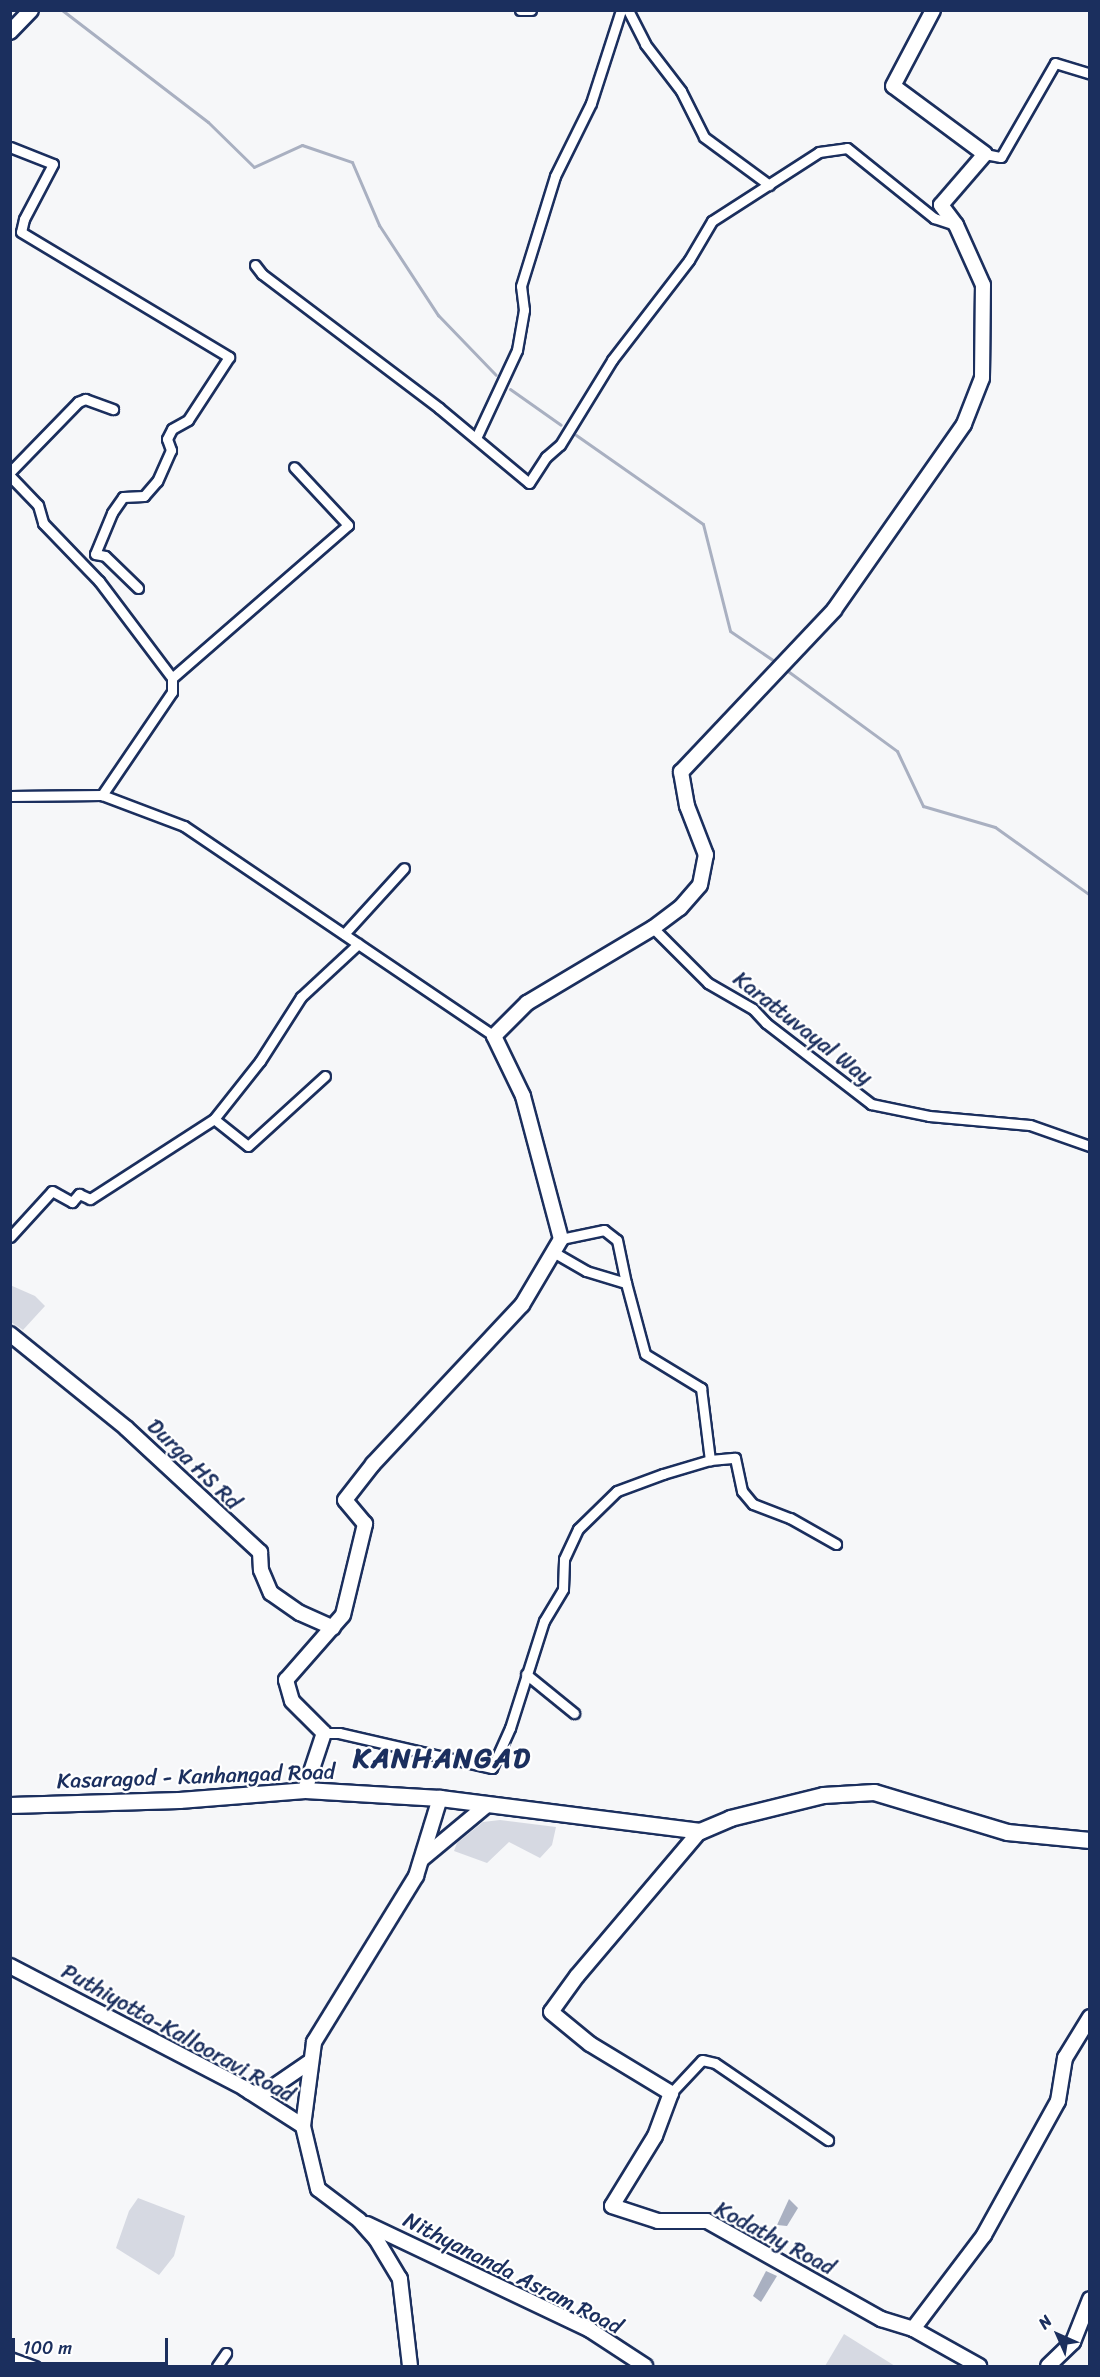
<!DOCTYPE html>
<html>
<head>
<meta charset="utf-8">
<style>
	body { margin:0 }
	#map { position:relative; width:1100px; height:2377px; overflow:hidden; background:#f6f7f9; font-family:Sriracha,sans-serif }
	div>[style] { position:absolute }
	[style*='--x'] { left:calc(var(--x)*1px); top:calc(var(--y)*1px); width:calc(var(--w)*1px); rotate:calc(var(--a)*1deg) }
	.green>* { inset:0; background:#d6d9e2 }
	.water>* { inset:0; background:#a9b0c1 }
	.stream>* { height:3px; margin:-1.5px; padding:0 1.5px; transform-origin:1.5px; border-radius:1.5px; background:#a9b0c1 }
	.roads { filter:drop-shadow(2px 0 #1b2f5e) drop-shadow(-2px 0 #1b2f5e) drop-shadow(0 2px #1b2f5e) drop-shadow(0 -2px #1b2f5e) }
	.street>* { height:9px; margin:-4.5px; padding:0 4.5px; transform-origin:4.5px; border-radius:4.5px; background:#fff }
	.secondary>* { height:14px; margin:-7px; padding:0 7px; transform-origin:7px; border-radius:7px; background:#fff }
	.primary>* { height:15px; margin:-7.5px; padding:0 7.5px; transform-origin:7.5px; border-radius:7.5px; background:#fff }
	span { translate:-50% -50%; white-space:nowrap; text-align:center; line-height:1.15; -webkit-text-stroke:4.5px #fff; paint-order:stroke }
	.street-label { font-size:22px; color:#1b2f5e }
	.district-label { font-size:28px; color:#1b2f5e; font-weight:700; letter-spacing:1.5px }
	.frame { position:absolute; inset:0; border:12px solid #1b2f5e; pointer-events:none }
	.north { position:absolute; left:1028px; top:2305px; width:60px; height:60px; -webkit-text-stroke:4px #fff; paint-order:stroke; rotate:315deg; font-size:16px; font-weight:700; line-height:24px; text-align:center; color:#1b2f5e }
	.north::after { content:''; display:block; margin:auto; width:21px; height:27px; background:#1b2f5e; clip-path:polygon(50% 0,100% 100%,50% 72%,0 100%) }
	.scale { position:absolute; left:12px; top:2338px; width:156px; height:27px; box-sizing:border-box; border:3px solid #1b2f5e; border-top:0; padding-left:8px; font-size:18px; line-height:21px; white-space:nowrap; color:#1b2f5e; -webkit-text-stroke:4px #fff; paint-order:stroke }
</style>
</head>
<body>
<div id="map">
	<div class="green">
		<div style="clip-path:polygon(10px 1285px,35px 1296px,45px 1306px,23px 1330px,11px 1322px)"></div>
		<div style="clip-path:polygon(500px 1820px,556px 1827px,552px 1845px,540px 1858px,509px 1842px,487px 1863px,454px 1851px,457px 1843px,483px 1822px)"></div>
		<div style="clip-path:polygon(138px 2198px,185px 2216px,174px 2256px,159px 2275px,116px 2248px,129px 2211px)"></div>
		<div style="clip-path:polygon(844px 2334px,895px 2366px,825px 2366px)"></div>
	</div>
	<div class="water">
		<div style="clip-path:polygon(789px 2199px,798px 2208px,787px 2226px,777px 2225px)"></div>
		<div style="clip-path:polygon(766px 2271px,777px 2276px,761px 2302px,753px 2296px)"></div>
	</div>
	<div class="stream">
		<div style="--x:62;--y:10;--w:184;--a:37.5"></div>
		<div style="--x:208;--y:122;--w:64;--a:44.4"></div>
		<div style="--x:254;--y:167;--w:53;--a:-24.6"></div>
		<div style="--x:302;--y:145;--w:53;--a:18.8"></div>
		<div style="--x:352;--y:162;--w:69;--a:66.8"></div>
		<div style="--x:379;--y:225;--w:108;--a:56.8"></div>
		<div style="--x:438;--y:315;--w:83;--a:46"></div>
		<div style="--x:510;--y:389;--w:62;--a:35.2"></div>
		<div style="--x:576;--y:435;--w:155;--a:35"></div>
		<div style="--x:703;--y:524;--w:110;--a:75.8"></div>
		<div style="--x:730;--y:631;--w:57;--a:34.2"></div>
		<div style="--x:785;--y:669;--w:139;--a:36.2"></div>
		<div style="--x:897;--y:751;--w:61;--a:64.7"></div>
		<div style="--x:923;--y:806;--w:75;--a:16.3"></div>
		<div style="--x:995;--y:827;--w:117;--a:35.6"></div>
	</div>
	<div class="roads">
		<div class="street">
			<div style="--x:520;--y:10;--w:11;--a:0"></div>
			<div style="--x:628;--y:10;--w:38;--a:63"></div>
			<div style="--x:645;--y:44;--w:59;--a:52.5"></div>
			<div style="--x:681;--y:91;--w:51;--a:63.4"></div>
			<div style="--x:704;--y:137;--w:81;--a:36.4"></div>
			<div style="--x:10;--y:147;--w:46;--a:21.6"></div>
			<div style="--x:53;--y:164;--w:62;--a:117.8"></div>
			<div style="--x:24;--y:219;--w:13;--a:103"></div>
			<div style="--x:21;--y:232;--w:243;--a:31"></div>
			<div style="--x:229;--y:357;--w:75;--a:123.1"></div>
			<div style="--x:188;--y:420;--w:18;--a:151"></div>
			<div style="--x:172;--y:429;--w:11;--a:117"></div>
			<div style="--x:167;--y:439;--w:12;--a:70"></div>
			<div style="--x:171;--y:450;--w:34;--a:114"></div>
			<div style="--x:157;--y:481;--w:20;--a:131"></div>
			<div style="--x:144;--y:496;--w:21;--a:177"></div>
			<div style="--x:123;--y:497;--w:19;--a:125"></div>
			<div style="--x:112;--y:513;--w:44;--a:112.5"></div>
			<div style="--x:95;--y:554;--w:10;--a:11"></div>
			<div style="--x:105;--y:556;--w:46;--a:44.1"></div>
			<div style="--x:985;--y:154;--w:16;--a:11"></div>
			<div style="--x:1001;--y:157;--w:108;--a:-60.1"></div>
			<div style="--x:1055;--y:63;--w:37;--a:17"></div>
			<div style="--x:255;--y:265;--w:11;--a:52"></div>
			<div style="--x:262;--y:274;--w:222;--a:37.1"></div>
			<div style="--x:439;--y:408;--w:117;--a:39.8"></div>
			<div style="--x:529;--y:483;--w:31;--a:-57"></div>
			<div style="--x:546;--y:457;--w:18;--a:-41"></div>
			<div style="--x:560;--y:445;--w:100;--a:-58.5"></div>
			<div style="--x:612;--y:360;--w:126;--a:-52.4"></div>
			<div style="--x:689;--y:260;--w:45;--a:-59.5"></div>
			<div style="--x:712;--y:221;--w:127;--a:-32.8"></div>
			<div style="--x:819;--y:152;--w:28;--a:-8"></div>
			<div style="--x:847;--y:148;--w:112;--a:38.8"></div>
			<div style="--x:934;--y:218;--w:23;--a:18"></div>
			<div style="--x:476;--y:438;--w:97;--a:-65"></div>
			<div style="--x:517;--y:350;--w:41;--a:-80.1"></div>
			<div style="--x:524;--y:310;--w:24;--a:-97"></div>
			<div style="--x:521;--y:286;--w:115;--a:-72.8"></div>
			<div style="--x:555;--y:176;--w:81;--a:-63.7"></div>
			<div style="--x:591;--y:103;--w:98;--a:-72.1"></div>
			<div style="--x:10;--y:472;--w:98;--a:-45.8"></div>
			<div style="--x:78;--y:402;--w:8;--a:-23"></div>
			<div style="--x:85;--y:399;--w:30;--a:20"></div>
			<div style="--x:10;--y:476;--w:40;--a:46"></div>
			<div style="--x:38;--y:505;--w:19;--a:74"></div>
			<div style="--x:43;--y:523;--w:81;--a:46"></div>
			<div style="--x:99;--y:581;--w:121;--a:53"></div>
			<div style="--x:172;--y:678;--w:14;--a:90"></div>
			<div style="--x:172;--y:692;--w:125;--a:124.2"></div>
			<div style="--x:172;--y:678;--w:233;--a:-41"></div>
			<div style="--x:348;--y:525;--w:79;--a:-133"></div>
			<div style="--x:10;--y:796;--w:92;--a:-0.6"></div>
			<div style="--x:102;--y:795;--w:88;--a:20.7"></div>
			<div style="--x:184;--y:826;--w:374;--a:34.1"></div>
			<div style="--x:653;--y:928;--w:78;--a:45"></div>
			<div style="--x:708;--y:983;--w:52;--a:30"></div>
			<div style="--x:753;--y:1009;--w:19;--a:47"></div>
			<div style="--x:766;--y:1023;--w:133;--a:37.6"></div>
			<div style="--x:871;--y:1104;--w:59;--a:11.7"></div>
			<div style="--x:929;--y:1116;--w:101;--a:5.1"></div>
			<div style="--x:1030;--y:1125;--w:64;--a:19.3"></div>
			<div style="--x:344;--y:934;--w:89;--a:-47.7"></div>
			<div style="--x:214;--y:1119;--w:43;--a:38.5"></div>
			<div style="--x:248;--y:1146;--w:104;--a:-42.3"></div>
			<div style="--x:10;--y:1237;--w:62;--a:-47.6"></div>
			<div style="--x:52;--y:1191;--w:23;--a:29"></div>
			<div style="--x:72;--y:1202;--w:11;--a:-49"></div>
			<div style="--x:79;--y:1194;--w:12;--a:24"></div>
			<div style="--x:90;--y:1199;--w:148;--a:-32.8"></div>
			<div style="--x:214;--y:1119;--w:74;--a:-51.6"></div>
			<div style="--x:260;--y:1061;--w:76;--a:-57.4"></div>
			<div style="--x:301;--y:997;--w:78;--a:-42.9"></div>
			<div style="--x:561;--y:1239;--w:44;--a:-11.8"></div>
			<div style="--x:604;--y:1230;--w:16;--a:38"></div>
			<div style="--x:617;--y:1240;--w:44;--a:78.2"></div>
			<div style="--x:555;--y:1253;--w:36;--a:30"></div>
			<div style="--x:586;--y:1271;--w:42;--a:16.7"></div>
			<div style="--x:626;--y:1283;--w:73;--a:75"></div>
			<div style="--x:645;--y:1354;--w:66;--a:31.3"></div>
			<div style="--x:701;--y:1388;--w:73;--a:82.9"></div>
			<div style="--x:526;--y:1674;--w:62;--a:39.1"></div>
			<div style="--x:324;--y:1733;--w:15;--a:0"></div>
			<div style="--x:339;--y:1733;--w:157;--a:12.9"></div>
			<div style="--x:492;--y:1768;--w:44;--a:-65.8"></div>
			<div style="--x:510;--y:1728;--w:112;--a:-72.4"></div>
			<div style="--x:544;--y:1621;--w:37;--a:-59"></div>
			<div style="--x:563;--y:1589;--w:30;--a:-88"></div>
			<div style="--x:564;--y:1559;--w:33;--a:-65"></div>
			<div style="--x:578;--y:1529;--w:54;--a:-44.3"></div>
			<div style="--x:617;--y:1491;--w:49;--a:-20.3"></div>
			<div style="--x:663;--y:1474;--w:49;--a:-16.6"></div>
			<div style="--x:710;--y:1460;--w:25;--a:-5"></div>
			<div style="--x:735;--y:1458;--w:34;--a:78"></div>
			<div style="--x:742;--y:1491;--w:17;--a:50"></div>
			<div style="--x:753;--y:1504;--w:40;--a:21"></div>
			<div style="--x:790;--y:1518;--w:53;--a:29.5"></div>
			<div style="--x:671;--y:2093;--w:45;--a:-46.8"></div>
			<div style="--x:702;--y:2060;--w:13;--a:13"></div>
			<div style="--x:715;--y:2063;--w:137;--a:34.3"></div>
			<div style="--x:10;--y:2357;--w:27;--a:20"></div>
			<div style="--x:217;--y:2366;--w:16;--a:-55"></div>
		</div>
		<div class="secondary">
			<div style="--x:10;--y:32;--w:30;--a:-46"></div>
			<div style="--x:10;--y:1334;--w:149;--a:39"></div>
			<div style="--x:126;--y:1428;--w:183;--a:42.8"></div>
			<div style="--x:260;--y:1552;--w:18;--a:87"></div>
			<div style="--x:261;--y:1570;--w:25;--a:67"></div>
			<div style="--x:271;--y:1593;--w:35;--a:35"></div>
			<div style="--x:300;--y:1613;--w:36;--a:24"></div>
			<div style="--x:305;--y:1790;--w:60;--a:-71.6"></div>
			<div style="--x:324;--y:1733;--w:45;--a:-135"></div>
			<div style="--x:292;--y:1701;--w:22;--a:-106"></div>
			<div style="--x:286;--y:1680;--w:86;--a:-48.8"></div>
			<div style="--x:343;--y:1615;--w:94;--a:-76.4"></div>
			<div style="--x:365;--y:1524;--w:31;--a:-130"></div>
			<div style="--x:345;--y:1500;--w:46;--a:-52.1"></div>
			<div style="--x:373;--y:1464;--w:218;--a:-46.9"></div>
			<div style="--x:522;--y:1305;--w:77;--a:-59.4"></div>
			<div style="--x:561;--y:1239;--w:148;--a:-104.9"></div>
			<div style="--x:523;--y:1096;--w:67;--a:-115.8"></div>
			<div style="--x:494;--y:1036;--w:47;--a:-45"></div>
			<div style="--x:527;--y:1003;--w:147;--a:-30.8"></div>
			<div style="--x:653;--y:928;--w:34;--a:-37"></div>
			<div style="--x:680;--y:908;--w:30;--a:-49"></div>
			<div style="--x:700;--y:885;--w:31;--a:-79"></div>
			<div style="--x:706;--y:855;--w:53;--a:-111.2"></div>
			<div style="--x:687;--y:806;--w:35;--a:-100"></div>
			<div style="--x:681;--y:772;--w:223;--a:-46.6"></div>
			<div style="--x:834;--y:610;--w:227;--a:-55"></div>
			<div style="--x:964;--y:424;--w:49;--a:-68.6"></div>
			<div style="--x:982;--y:378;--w:93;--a:-89.4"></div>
			<div style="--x:983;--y:285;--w:66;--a:-114.2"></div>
			<div style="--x:956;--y:225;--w:25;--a:-127"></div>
			<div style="--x:941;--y:205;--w:67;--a:-49.2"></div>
			<div style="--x:985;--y:154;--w:114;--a:-143.5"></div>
			<div style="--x:893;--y:86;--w:86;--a:-62.2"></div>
			<div style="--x:700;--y:1831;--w:190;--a:130.3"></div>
			<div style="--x:577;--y:1976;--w:44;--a:125.8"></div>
			<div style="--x:551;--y:2012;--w:50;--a:39.4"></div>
			<div style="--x:590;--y:2044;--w:95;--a:31.2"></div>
			<div style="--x:671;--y:2093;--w:46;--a:110.4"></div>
			<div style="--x:655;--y:2136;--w:82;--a:121.6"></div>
			<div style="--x:612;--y:2206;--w:48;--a:18.1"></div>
			<div style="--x:658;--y:2221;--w:49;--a:0"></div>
			<div style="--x:707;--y:2221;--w:200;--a:29.4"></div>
			<div style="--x:881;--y:2319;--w:34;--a:17"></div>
			<div style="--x:913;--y:2329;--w:118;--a:-52.9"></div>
			<div style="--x:984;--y:2235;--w:153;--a:-61.1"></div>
			<div style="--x:1058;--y:2101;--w:44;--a:-80.8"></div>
			<div style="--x:1065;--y:2058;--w:48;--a:-58.6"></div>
			<div style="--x:422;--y:1859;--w:85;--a:-39.7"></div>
			<div style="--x:10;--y:1966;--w:264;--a:27.5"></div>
			<div style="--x:244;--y:2088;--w:70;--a:32.8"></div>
			<div style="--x:250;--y:2092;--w:10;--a:11"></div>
			<div style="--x:260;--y:2094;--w:15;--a:-28"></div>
			<div style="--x:273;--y:2087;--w:46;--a:-34.4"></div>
			<div style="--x:367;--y:2224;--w:247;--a:25.4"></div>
			<div style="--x:590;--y:2330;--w:66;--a:33.2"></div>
			<div style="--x:913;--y:2329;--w:76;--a:29.3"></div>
			<div style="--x:410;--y:2366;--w:88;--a:-96.6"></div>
			<div style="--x:400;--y:2279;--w:47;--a:-121"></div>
			<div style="--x:376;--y:2239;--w:25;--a:-132"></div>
			<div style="--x:359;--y:2220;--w:51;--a:-142.9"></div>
			<div style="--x:318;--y:2189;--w:65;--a:-103.4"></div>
			<div style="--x:303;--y:2126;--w:85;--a:-82.5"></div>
			<div style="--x:314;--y:2042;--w:195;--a:-58.4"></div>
			<div style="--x:416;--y:1876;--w:82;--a:-72.9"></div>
			<div style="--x:1048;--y:2366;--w:35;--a:-44"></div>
			<div style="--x:1073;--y:2342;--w:46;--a:-68.4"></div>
		</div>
		<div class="primary">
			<div style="--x:10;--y:1805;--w:169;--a:-1.7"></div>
			<div style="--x:179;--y:1800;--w:126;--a:-4.5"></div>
			<div style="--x:305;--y:1790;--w:135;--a:3.4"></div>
			<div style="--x:440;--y:1798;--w:262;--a:7.2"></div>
			<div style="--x:700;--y:1831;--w:33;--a:-23"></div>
			<div style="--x:730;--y:1818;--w:96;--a:-13.9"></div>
			<div style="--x:823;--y:1795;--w:51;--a:-3.4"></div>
			<div style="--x:874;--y:1792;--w:139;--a:16.7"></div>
			<div style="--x:1007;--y:1832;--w:83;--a:5.5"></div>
		</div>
	</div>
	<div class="street-label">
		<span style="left:803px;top:1028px;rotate:38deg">Karattuvayal Way</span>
		<span style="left:194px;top:1464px;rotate:44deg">Durga HS Rd</span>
		<span style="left:196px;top:1776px;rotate:-2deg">Kasaragod - Kanhangad Road</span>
		<span style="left:178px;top:2033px;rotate:29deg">Puthiyotta-Kallooravi Road</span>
		<span style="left:775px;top:2238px;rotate:28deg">Kodathy Road</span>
		<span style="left:513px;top:2273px;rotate:27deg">Nithyananda Asram Road</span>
	</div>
	<div class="district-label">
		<span style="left:442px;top:1758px">KANHANGAD</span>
	</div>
	<div class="frame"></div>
	<div class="north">N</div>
	<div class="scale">100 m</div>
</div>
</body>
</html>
